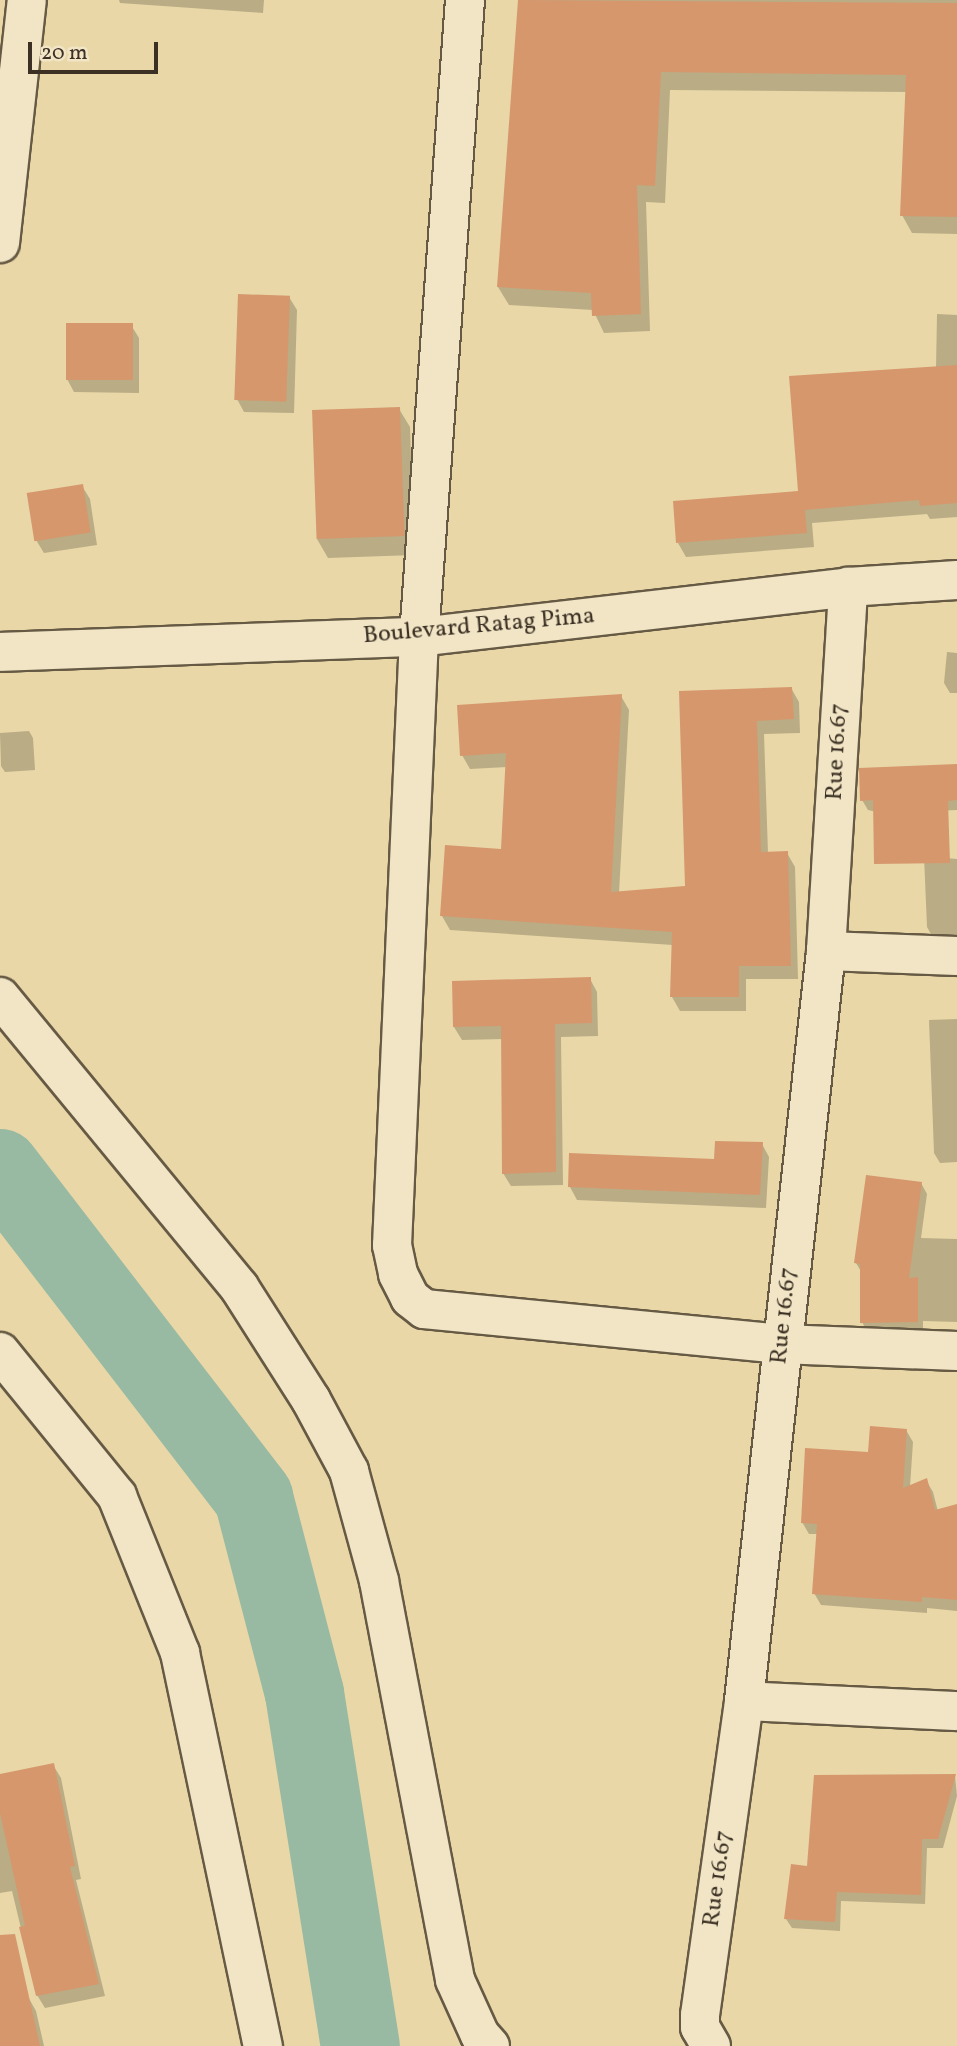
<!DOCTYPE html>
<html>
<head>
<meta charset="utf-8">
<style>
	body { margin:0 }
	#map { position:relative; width:957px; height:2046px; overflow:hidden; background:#e9d7a7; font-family:Vollkorn,serif }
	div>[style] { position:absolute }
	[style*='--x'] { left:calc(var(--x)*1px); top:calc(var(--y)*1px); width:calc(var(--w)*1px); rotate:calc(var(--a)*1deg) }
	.shadow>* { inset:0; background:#0003 }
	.river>* { height:79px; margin:-39.5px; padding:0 39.5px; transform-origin:39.5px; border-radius:39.5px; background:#98baa3 }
	.building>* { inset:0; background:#d6976d; transform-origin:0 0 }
	.roads { filter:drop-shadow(2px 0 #665a44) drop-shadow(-2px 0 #665a44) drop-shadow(0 2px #665a44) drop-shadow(0 -2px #665a44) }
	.minor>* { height:38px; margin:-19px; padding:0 19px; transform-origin:19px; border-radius:19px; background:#f1e5c6 }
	span { translate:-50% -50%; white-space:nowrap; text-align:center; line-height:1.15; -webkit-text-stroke:5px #f1e5c6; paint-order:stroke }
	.street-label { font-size:24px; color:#3b3023 }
	.scale { position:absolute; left:28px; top:42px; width:130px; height:32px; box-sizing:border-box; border:4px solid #3b3023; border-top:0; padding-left:9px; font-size:21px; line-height:24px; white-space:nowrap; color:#3b3023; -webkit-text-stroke:5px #f1e5c6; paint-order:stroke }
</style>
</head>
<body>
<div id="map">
	<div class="shadow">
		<div style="clip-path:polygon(119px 0,264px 0,263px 13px,120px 3px)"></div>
		<div style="clip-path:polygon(519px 0,957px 0,957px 234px,912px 233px,902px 215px,907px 92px,670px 90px,665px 203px,646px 202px,650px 331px,604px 333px,593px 310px,509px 305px,498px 287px)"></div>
		<div style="clip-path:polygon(289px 297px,297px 310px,294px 413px,244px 412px,237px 399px)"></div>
		<div style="clip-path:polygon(937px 314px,957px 315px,957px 517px,930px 519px,927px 514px,812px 523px,814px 547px,686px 557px,678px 543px,800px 493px,936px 368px)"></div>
		<div style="clip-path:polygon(131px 325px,139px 338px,139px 393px,74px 392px,67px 379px)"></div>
		<div style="clip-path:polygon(399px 409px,410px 427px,414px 555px,328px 558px,317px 539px)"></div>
		<div style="clip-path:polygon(82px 486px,90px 499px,97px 545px,44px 553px,36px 540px)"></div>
		<div style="clip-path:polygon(947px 652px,957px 653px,957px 693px,950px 693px,944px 683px)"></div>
		<div style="clip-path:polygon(791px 688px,799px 702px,800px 733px,764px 734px,768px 853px,787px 853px,795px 867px,798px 979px,746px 979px,746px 1011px,680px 1011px,672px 997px,673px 945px,450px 930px,442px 916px,503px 851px,507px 767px,470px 769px,462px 755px,621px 696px,629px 710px,619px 893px,687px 887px,681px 692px)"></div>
		<div style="clip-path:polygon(29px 731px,33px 738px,35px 770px,5px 772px,1px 766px,0 733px)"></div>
		<div style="clip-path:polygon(957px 766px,957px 810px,881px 813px,868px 810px,862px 800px)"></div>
		<div style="clip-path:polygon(924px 856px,957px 859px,957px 935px,932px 936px,927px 927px)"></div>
		<div style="clip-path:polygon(590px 979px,597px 992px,598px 1036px,561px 1037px,563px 1185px,511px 1186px,503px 1173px,503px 1039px,462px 1040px,454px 1027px)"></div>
		<div style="clip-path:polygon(957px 1019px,957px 1162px,940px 1163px,934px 1153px,929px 1020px)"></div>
		<div style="clip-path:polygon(762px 1144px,769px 1157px,766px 1208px,577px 1200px,570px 1187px,716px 1161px)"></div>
		<div style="clip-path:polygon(921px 1183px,927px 1194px,921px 1238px,957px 1239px,957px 1322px,923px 1321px,923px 1332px,868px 1333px,862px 1322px,862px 1273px,856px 1263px)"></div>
		<div style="clip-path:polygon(906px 1430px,913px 1442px,910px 1487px,926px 1480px,933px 1492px,957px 1586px,957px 1611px,927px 1608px,927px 1613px,821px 1605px,814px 1593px,818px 1534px,809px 1534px,802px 1522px,869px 1454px)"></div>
		<div style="clip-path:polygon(53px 1765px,61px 1778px,81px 1879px,76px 1880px,105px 1996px,45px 2008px,37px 1995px,12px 1891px,0 1893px,0 1775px)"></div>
		<div style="clip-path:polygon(955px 1776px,957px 1796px,943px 1848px,927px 1848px,925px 1904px,841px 1901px,840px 1931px,792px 1928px,786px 1919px,809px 1868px)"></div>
		<div style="clip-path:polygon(27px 1995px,36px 2011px,44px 2046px,0 2046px,0 2001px)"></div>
	</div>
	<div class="river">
		<div style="--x:0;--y:1168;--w:415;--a:52.4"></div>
		<div style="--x:253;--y:1497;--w:203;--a:75.4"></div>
		<div style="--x:304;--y:1693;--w:357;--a:81"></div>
	</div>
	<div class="building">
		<div style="clip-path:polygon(518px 0,957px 3px,957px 217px,900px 216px,906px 75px,661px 72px,655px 186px,637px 185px,641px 314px,592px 316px,591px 293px,497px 287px)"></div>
		<div style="left:238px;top:294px;width:52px;height:106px;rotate:2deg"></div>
		<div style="left:66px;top:323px;width:67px;height:57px"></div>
		<div style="clip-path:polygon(957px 365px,957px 503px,920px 506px,919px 500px,805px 510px,807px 533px,676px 543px,673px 501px,798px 491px,789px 376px)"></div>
		<div style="left:400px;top:407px;width:129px;height:88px;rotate:88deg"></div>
		<div style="left:83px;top:484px;width:49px;height:57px;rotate:81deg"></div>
		<div style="clip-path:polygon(792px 687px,794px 719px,757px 721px,761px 852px,788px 851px,791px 966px,739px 966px,739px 997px,670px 997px,672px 932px,440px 916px,445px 845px,501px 849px,506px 753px,460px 756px,457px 705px,622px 694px,611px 892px,685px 886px,679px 691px)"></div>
		<div style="clip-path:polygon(957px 764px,957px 800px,948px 801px,950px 863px,874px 864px,873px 800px,860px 801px,859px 768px)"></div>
		<div style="clip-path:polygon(591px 977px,592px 1023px,555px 1024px,556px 1172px,502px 1174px,501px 1026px,453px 1027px,452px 981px)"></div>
		<div style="clip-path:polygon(715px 1141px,763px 1142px,760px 1195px,568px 1187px,569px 1153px,714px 1159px)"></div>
		<div style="clip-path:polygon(866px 1175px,922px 1182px,909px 1278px,918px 1277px,918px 1322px,860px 1323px,860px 1264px,854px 1263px)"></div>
		<div style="clip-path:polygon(870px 1426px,907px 1429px,903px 1488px,927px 1478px,935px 1510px,957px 1504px,957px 1600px,922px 1597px,922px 1602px,812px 1594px,817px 1524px,801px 1523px,805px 1448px,868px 1452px)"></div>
		<div style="clip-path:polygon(54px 1763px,75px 1866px,70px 1867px,99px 1984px,36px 1996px,19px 1927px,25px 1926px,0 1813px,0 1774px)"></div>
		<div style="clip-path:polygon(956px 1774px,938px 1839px,922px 1839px,921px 1895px,837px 1892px,835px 1922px,784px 1919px,791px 1864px,807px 1866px,814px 1775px)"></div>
		<div style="clip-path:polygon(15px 1934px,40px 2046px,0 2046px,0 1935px)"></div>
	</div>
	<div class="roads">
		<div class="minor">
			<div style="--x:465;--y:0;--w:639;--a:94.13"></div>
			<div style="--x:419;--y:637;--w:609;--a:92.54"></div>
			<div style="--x:392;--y:1245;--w:30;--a:78"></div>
			<div style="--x:398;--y:1274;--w:27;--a:63"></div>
			<div style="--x:410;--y:1298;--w:18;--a:38"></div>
			<div style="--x:424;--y:1309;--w:359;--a:5.6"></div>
			<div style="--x:781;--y:1344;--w:176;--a:2.3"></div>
			<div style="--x:0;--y:243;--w:244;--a:-83.7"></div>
			<div style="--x:0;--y:652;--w:419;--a:-2.1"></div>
			<div style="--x:419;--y:637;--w:432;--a:-6.6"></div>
			<div style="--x:848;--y:587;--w:109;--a:-3.7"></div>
			<div style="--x:826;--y:951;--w:131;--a:2.2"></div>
			<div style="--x:0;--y:997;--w:376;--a:50.5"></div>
			<div style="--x:239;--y:1287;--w:134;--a:57.5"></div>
			<div style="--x:311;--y:1400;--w:81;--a:61.8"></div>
			<div style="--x:349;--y:1471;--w:114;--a:74.7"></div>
			<div style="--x:379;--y:1581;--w:406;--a:79.2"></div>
			<div style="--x:455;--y:1980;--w:60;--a:65.6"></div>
			<div style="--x:480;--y:2035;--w:15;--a:48"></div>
			<div style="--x:0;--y:1352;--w:186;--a:50.9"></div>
			<div style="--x:117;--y:1496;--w:169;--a:68.1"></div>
			<div style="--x:180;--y:1653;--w:402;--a:78.1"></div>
			<div style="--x:744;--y:1701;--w:213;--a:2.7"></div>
			<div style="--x:711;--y:2046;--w:22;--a:-120"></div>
			<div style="--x:700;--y:2027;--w:12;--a:-90"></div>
			<div style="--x:700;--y:2015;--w:317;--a:-82"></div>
			<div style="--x:744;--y:1701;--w:754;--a:-83.76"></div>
			<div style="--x:826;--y:951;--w:365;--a:-86.5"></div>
		</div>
	</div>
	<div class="street-label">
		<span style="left:479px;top:627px;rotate:-5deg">Boulevard Ratag Pima</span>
		<span style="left:838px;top:752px;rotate:-87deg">Rue 16.67</span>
		<span style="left:785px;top:1316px;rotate:-84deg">Rue 16.67</span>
		<span style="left:719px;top:1879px;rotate:-82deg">Rue 16.67</span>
	</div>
	<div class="scale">20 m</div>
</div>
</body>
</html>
